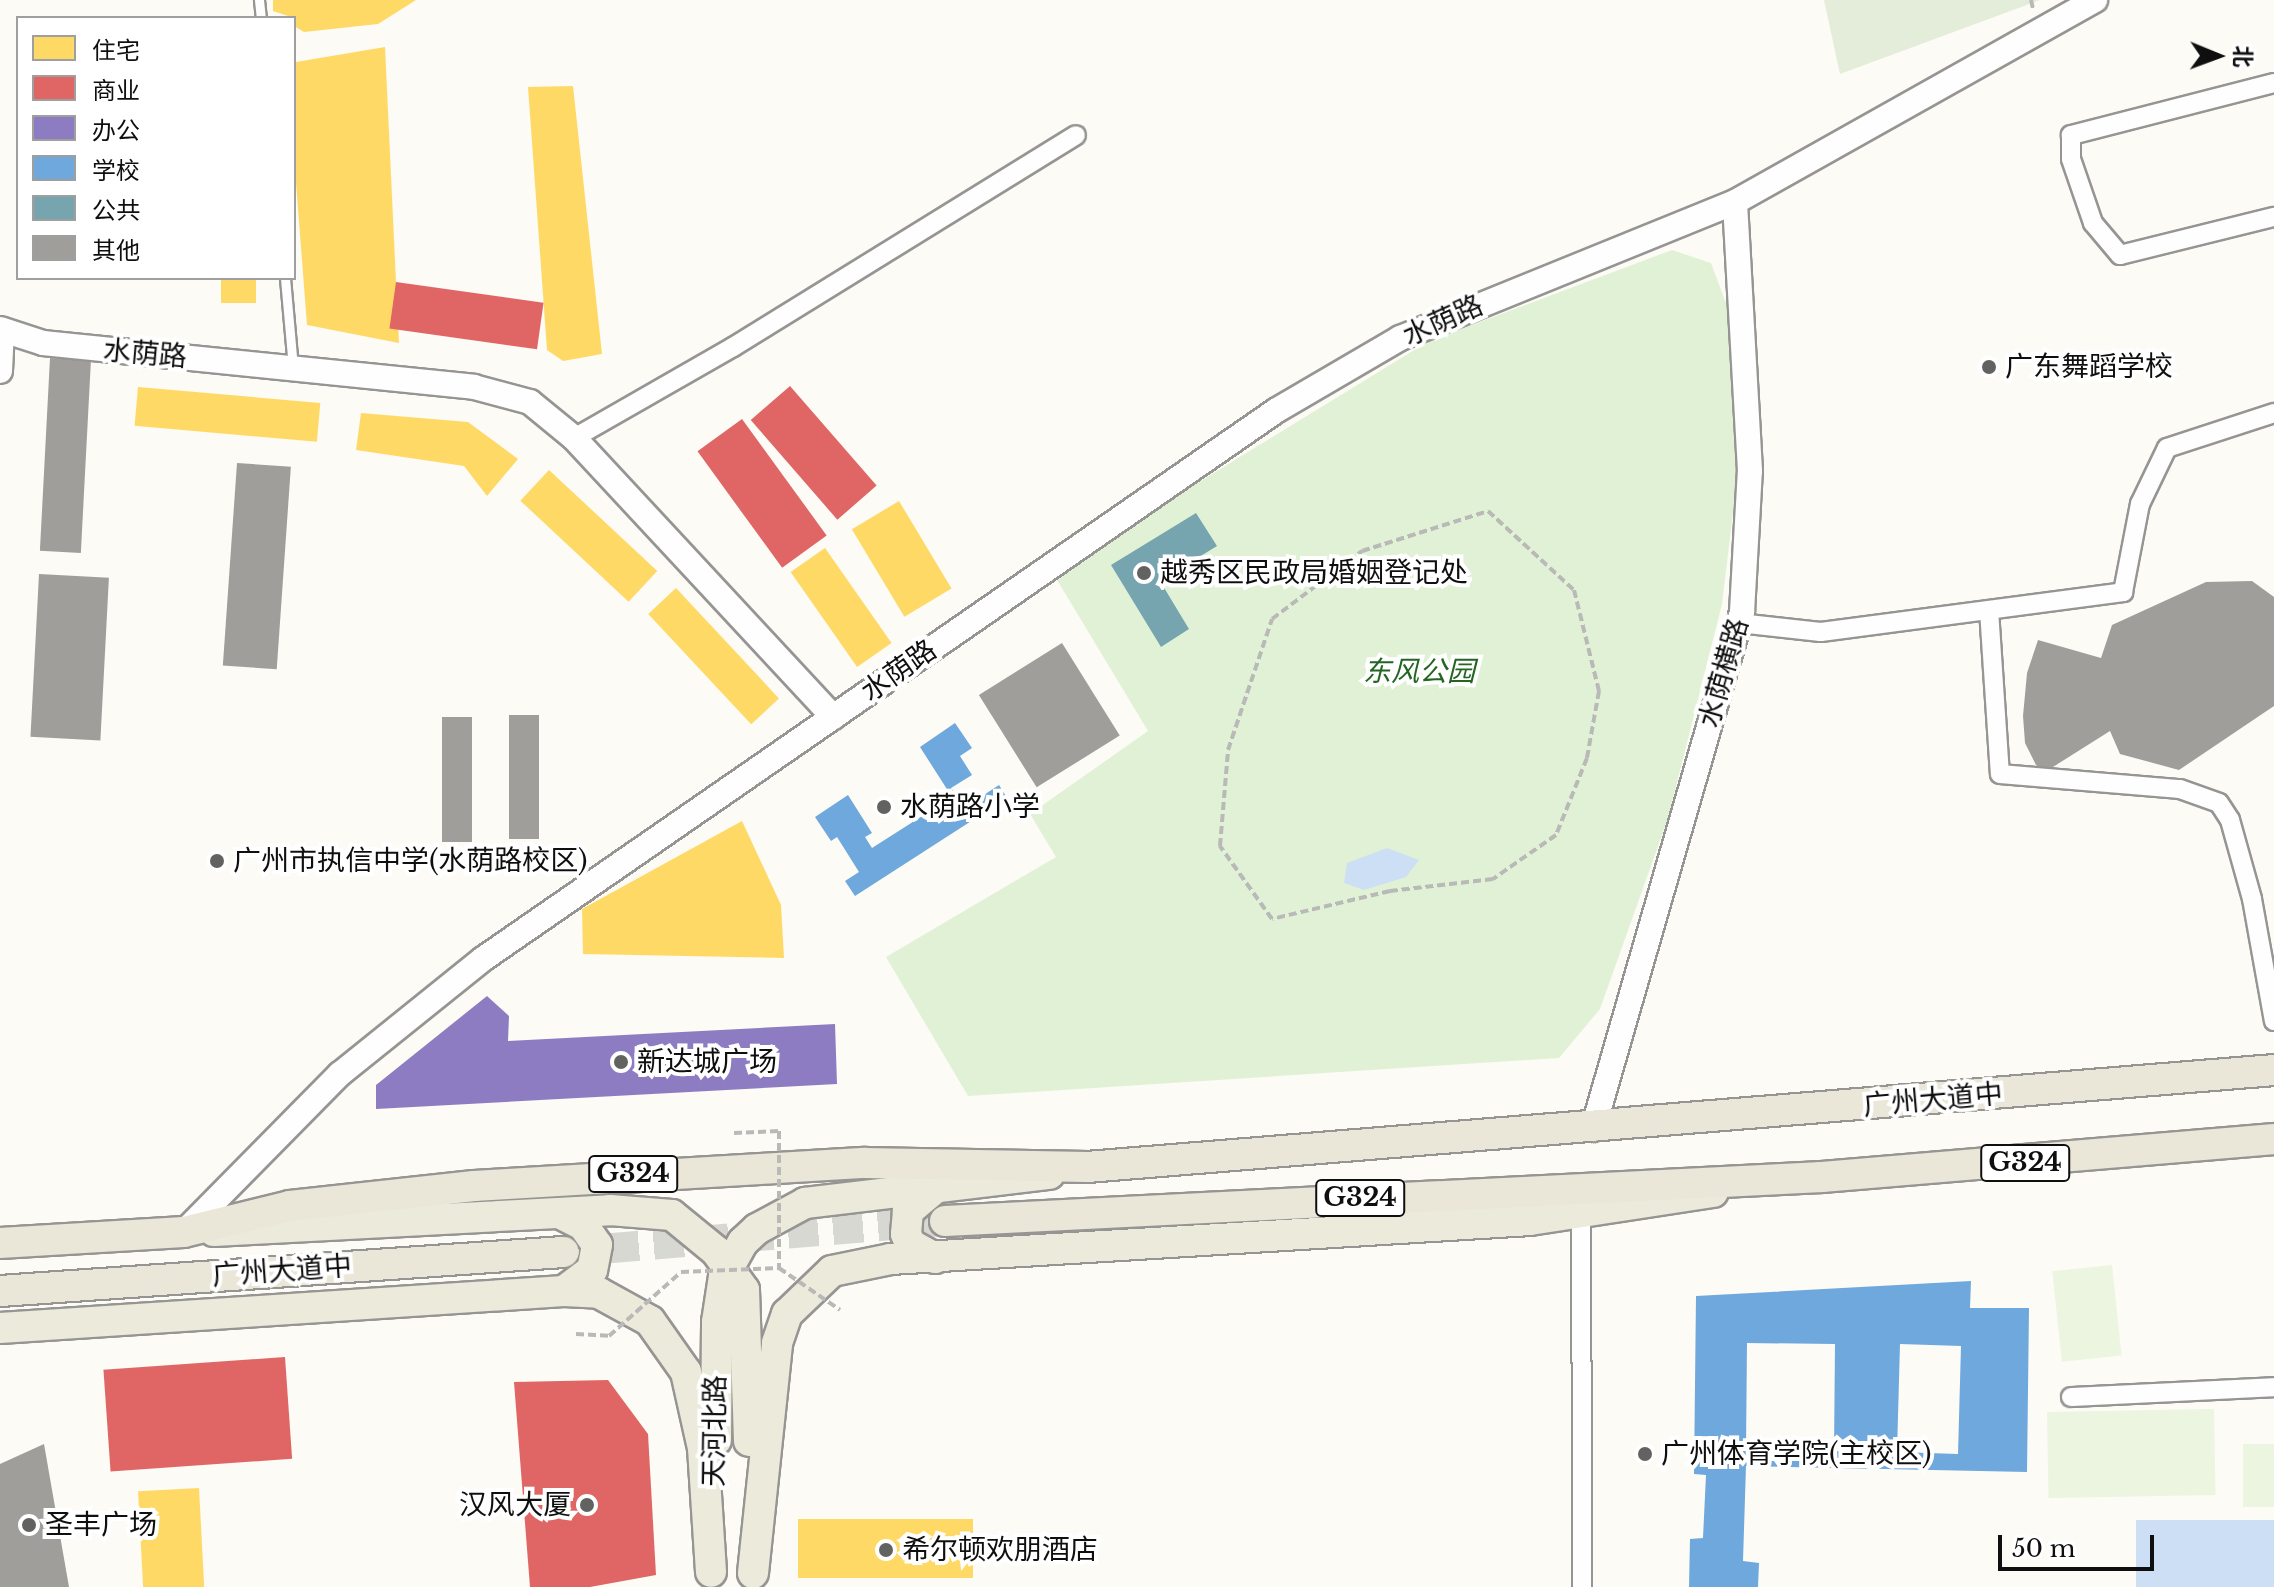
<!DOCTYPE html>
<html>
<head>
<meta charset="utf-8">
<style>
	body { margin:0 }
	#map { position:relative; width:2274px; height:1587px; overflow:hidden; background:#fcfbf5; font-family:"Libre Baskerville","Noto Sans SC",serif }
	div>[style] { position:absolute }
	[style*='--x'] { left:calc(var(--x)*1px); top:calc(var(--y)*1px); width:calc(var(--w)*1px); rotate:calc(var(--a)*1deg) }
	.green>* { inset:0; background:#e1f1d6 }
	.cemetery>* { inset:0; background:#e4edda }
	.pitch>* { inset:0; background:#ecf5df; transform-origin:0 0 }
	.water>* { inset:0; background:#ccdff4; transform-origin:0 0 }
	.homes>* { inset:0; background:#ffd966; transform-origin:0 0 }
	.shops>* { inset:0; background:#e06666; transform-origin:0 0 }
	.offices>* { inset:0; background:#8e7cc3 }
	.schools>* { inset:0; background:#6fa8dc }
	.public>* { inset:0; background:#76a5af }
	.building>* { inset:0; background:#9f9e9a; transform-origin:0 0 }
	.trunk-tunnel>* { height:30px; margin-top:-15px; transform-origin:0; background:repeating-linear-gradient(90deg,#d8d8d2 0 30px,transparent 0 45px) }
	.path>* { height:4px; margin-top:-2px; transform-origin:0; background:repeating-linear-gradient(90deg,#b9b9b8 0 8px,transparent 0 12px) }
	.roads { filter:drop-shadow(2px 0 #969593) drop-shadow(-2px 0 #969593) drop-shadow(0 2px #969593) drop-shadow(0 -2px #969593) }
	.service>* { height:9px; margin:-4.5px; padding:0 4.5px; transform-origin:4.5px; border-radius:4.5px; background:#fffefe }
	.minor>* { height:18px; margin:-9px; padding:0 9px; transform-origin:9px; border-radius:9px; background:#fffefe }
	.tertiary>* { height:24px; margin:-12px; padding:0 12px; transform-origin:12px; border-radius:12px; background:#fffefe }
	.primary>* { height:30px; margin:-15px; padding:0 15px; transform-origin:15px; border-radius:15px; background:#ecebdb }
	.trunk>* { height:30px; margin:-15px; padding:0 15px; transform-origin:15px; border-radius:15px; background:#eae7d9 }
	.path-bridge>* { height:4px; margin-top:-2px; transform-origin:0; background:repeating-linear-gradient(90deg,#b9b9b8 0 8px,transparent 0 12px) }
	.dots>* { width:22px; height:22px; translate:-50% -50%; box-sizing:border-box; border:4px solid #fff; border-radius:50% }
	span { translate:-50% -50%; white-space:nowrap; text-align:center; line-height:1.15; -webkit-text-stroke:8px #fff; paint-order:stroke }
	.shield-label span { padding:2px 6px; background:#fff; border:2px solid; border-radius:6px; -webkit-text-stroke-width:0 }
	.shield-label { font-size:26px; color:#0f0f0f; font-weight:700 }
	.street-label { font-size:28px; color:#0f0f0f }
	.poi-label { font-size:28px; color:#0f0f0f }
	.left { translate:0 -50%; text-align:left }
	.right { translate:-100% -50%; text-align:right }
	.park-label { font-size:28px; color:#236521; font-style:italic }
	.legend { position:absolute; left:16px; top:16px; width:280px; height:264px; box-sizing:border-box; background:#fff; border:2px solid #9f9f9f; margin:0; padding:10px 14px; list-style:none; font-size:24px; color:#0f0f0f }
	.legend li { display:flex; align-items:center; gap:16px; height:40px }
	.legend b { width:40px; border:2px solid #9f9f9f }
	.north { position:absolute; left:2178px; top:16px; width:80px; height:80px; -webkit-text-stroke:6px #fff; paint-order:stroke; rotate:91deg; font-size:22px; font-weight:700; line-height:32px; text-align:center; color:#0f0f0f }
	.north::after { content:''; display:block; margin:auto; width:28px; height:36px; background:#0f0f0f; clip-path:polygon(50% 0,100% 100%,50% 72%,0 100%) }
	.scale { position:absolute; left:1998px; top:1535px; width:156px; height:36px; box-sizing:border-box; border:4px solid #0f0f0f; border-top:0; padding-left:10px; font-size:24px; line-height:28px; white-space:nowrap; color:#0f0f0f; -webkit-text-stroke:6px #fff; paint-order:stroke }
</style>
</head>
<body>
<div id="map">
	<div class="green">
		<div style="clip-path:polygon(1672px 250px,1711px 263px,1737px 333px,1740px 454px,1722px 604px,1668px 818px,1600px 1009px,1559px 1058px,968px 1096px,886px 957px,1056px 857px,1030px 814px,1148px 731px,1057px 580px,1191px 487px,1429px 341px)"></div>
	</div>
	<div class="cemetery">
		<div style="clip-path:polygon(1824px 0,2040px 0,1840px 74px)"></div>
	</div>
	<div class="pitch">
		<div style="left:2112px;top:1265px;width:91px;height:60px;rotate:84deg"></div>
		<div style="left:2214px;top:1409px;width:86px;height:167px;rotate:89deg"></div>
		<div style="left:2243px;top:1444px;width:31px;height:63px"></div>
	</div>
	<div class="water">
		<div style="clip-path:polygon(1387px 848px,1419px 860px,1406px 877px,1364px 890px,1344px 883px,1347px 863px)"></div>
		<div style="left:2136px;top:1520px;width:138px;height:67px"></div>
	</div>
	<div class="homes">
		<div style="clip-path:polygon(273px 0,416px 0,378px 24px,304px 32px,294px 26px,294px 18px,273px 11px)"></div>
		<div style="clip-path:polygon(385px 47px,396px 282px,399px 343px,307px 325px,294px 157px,296px 62px)"></div>
		<div style="clip-path:polygon(573px 86px,602px 354px,563px 361px,547px 350px,528px 87px)"></div>
		<div style="left:221px;top:278px;width:35px;height:25px"></div>
		<div style="left:138px;top:387px;width:183px;height:39px;rotate:5deg"></div>
		<div style="clip-path:polygon(361px 413px,468px 422px,518px 459px,487px 496px,464px 466px,356px 450px)"></div>
		<div style="left:549px;top:470px;width:148px;height:42px;rotate:43deg"></div>
		<div style="left:899px;top:501px;width:102px;height:55px;rotate:59deg"></div>
		<div style="left:825px;top:548px;width:116px;height:42px;rotate:55deg"></div>
		<div style="left:676px;top:588px;width:151px;height:38px;rotate:47deg"></div>
		<div style="clip-path:polygon(742px 821px,781px 905px,784px 958px,583px 954px,582px 909px)"></div>
		<div style="clip-path:polygon(278px 1372px,283px 1447px,123px 1458px,118px 1389px,168px 1385px,170px 1416px,209px 1413px,206px 1378px)"></div>
		<div style="left:199px;top:1488px;width:99px;height:61px;rotate:87deg"></div>
		<div style="left:973px;top:1519px;width:59px;height:175px;rotate:90deg"></div>
	</div>
	<div class="shops">
		<div style="left:396px;top:282px;width:149px;height:47px;rotate:8deg"></div>
		<div style="left:790px;top:386px;width:132px;height:52px;rotate:49deg"></div>
		<div style="left:742px;top:419px;width:144px;height:55px;rotate:54deg"></div>
		<div style="left:285px;top:1357px;width:102px;height:182px;rotate:86deg"></div>
		<div style="clip-path:polygon(608px 1380px,648px 1434px,656px 1575px,590px 1587px,530px 1587px,514px 1382px)"></div>
		<div style="clip-path:polygon(0 1468px,15px 1498px,20px 1528px,23px 1569px,17px 1587px,0 1587px)"></div>
	</div>
	<div class="offices">
		<div style="clip-path:polygon(487px 996px,509px 1016px,508px 1041px,835px 1024px,837px 1084px,376px 1109px,376px 1085px)"></div>
	</div>
	<div class="schools">
		<div style="clip-path:polygon(955px 723px,972px 748px,960px 756px,972px 775px,951px 788px,964px 808px,999px 785px,1007px 798px,855px 896px,845px 881px,859px 872px,837px 837px,831px 841px,815px 817px,848px 795px,872px 833px,865px 837px,872px 848px,952px 797px,920px 747px)"></div>
		<div style="clip-path:polygon(evenodd,1971px 1281px,1970px 1308px,2029px 1308px,2027px 1472px,1746px 1466px,1743px 1561px,1759px 1563px,1758px 1587px,1689px 1587px,1690px 1539px,1703px 1538px,1706px 1475px,1694px 1474px,1696px 1296px,1971px 1281px,1747px 1343px,1835px 1344px,1834px 1451px,1746px 1450px,1747px 1343px,1971px 1281px,1900px 1344px,1961px 1346px,1958px 1454px,1897px 1452px,1900px 1344px)"></div>
	</div>
	<div class="public">
		<div style="clip-path:polygon(1196px 513px,1217px 546px,1160px 581px,1189px 629px,1161px 647px,1111px 565px)"></div>
	</div>
	<div class="building">
		<div style="left:50px;top:358px;width:41px;height:193px;rotate:3deg"></div>
		<div style="left:237px;top:463px;width:54px;height:203px;rotate:4deg"></div>
		<div style="left:39px;top:574px;width:70px;height:163px;rotate:3deg"></div>
		<div style="clip-path:polygon(2252px 581px,2274px 597px,2274px 706px,2179px 770px,2120px 754px,2110px 731px,2045px 772px,2036px 765px,2025px 743px,2023px 716px,2027px 673px,2038px 640px,2101px 658px,2112px 625px,2206px 582px)"></div>
		<div style="left:1062px;top:643px;width:109px;height:98px;rotate:58deg"></div>
		<div style="left:509px;top:715px;width:30px;height:124px"></div>
		<div style="left:442px;top:717px;width:30px;height:125px"></div>
		<div style="clip-path:polygon(44px 1444px,69px 1587px,0 1587px,0 1464px)"></div>
	</div>
	<div class="trunk-tunnel">
		<div style="--x:564;--y:1252;--w:382;--a:-4.7"></div>
	</div>
	<div class="path">
		<div style="--x:2031;--y:0;--w:9;--a:77"></div>
		<div style="--x:1488;--y:511;--w:117;--a:42.6"></div>
		<div style="--x:1574;--y:590;--w:104;--a:76.1"></div>
		<div style="--x:1599;--y:691;--w:68;--a:100.2"></div>
		<div style="--x:1587;--y:758;--w:83;--a:111.9"></div>
		<div style="--x:1556;--y:835;--w:77;--a:145.1"></div>
		<div style="--x:1493;--y:879;--w:104;--a:173.4"></div>
		<div style="--x:1390;--y:891;--w:121;--a:166.7"></div>
		<div style="--x:1272;--y:919;--w:90;--a:-125.5"></div>
		<div style="--x:1220;--y:846;--w:96;--a:-85.2"></div>
		<div style="--x:1228;--y:750;--w:138;--a:-71.4"></div>
		<div style="--x:1272;--y:619;--w:113;--a:-37.1"></div>
		<div style="--x:1362;--y:551;--w:132;--a:-17.6"></div>
		<div style="--x:734;--y:1133;--w:45;--a:-2.5"></div>
		<div style="--x:576;--y:1334;--w:33;--a:3"></div>
	</div>
	<div class="roads">
		<div class="service">
			<div style="--x:259;--y:0;--w:18;--a:84"></div>
			<div style="--x:285;--y:278;--w:90;--a:84.9"></div>
		</div>
		<div class="minor">
			<div style="--x:2274;--y:83;--w:210;--a:165.6"></div>
			<div style="--x:2071;--y:135;--w:24;--a:90"></div>
			<div style="--x:2071;--y:159;--w:68;--a:71"></div>
			<div style="--x:2093;--y:223;--w:42;--a:49.8"></div>
			<div style="--x:2120;--y:255;--w:159;--a:-13.9"></div>
			<div style="--x:574;--y:438;--w:183;--a:-29.8"></div>
			<div style="--x:733;--y:347;--w:403;--a:-31.7"></div>
			<div style="--x:1989;--y:610;--w:164;--a:86.2"></div>
			<div style="--x:2000;--y:774;--w:181;--a:4.8"></div>
			<div style="--x:2180;--y:789;--w:41;--a:19.7"></div>
			<div style="--x:2219;--y:803;--w:20;--a:57"></div>
			<div style="--x:2230;--y:820;--w:82;--a:74.4"></div>
			<div style="--x:2252;--y:899;--w:124;--a:79.8"></div>
			<div style="--x:1739;--y:623;--w:82;--a:6.3"></div>
			<div style="--x:1821;--y:632;--w:305;--a:-7.5"></div>
			<div style="--x:2123;--y:592;--w:90;--a:-79.1"></div>
			<div style="--x:2140;--y:504;--w:62;--a:-64.3"></div>
			<div style="--x:2167;--y:448;--w:113;--a:-18.1"></div>
			<div style="--x:1581;--y:1215;--w:372;--a:89.8"></div>
			<div style="--x:2071;--y:1397;--w:203;--a:-2.8"></div>
		</div>
		<div class="tertiary">
			<div style="--x:0;--y:329;--w:45;--a:18"></div>
			<div style="--x:43;--y:343;--w:433;--a:5.8"></div>
			<div style="--x:474;--y:387;--w:58;--a:15"></div>
			<div style="--x:530;--y:402;--w:57;--a:39.3"></div>
			<div style="--x:574;--y:438;--w:381;--a:47.1"></div>
			<div style="--x:0;--y:371;--w:41;--a:-87.2"></div>
			<div style="--x:1593;--y:1129;--w:538;--a:-73.92"></div>
			<div style="--x:1742;--y:612;--w:141;--a:-86.8"></div>
			<div style="--x:1750;--y:471;--w:269;--a:-93.2"></div>
			<div style="--x:184;--y:1232;--w:222;--a:-45.4"></div>
			<div style="--x:340;--y:1074;--w:184;--a:-38.8"></div>
			<div style="--x:483;--y:959;--w:965;--a:-34.66"></div>
			<div style="--x:1277;--y:410;--w:143;--a:-30.3"></div>
			<div style="--x:1400;--y:338;--w:362;--a:-22.1"></div>
			<div style="--x:1735;--y:202;--w:413;--a:-29.3"></div>
		</div>
		<div class="primary">
			<div style="--x:933;--y:1190;--w:33;--a:140"></div>
			<div style="--x:908;--y:1211;--w:23;--a:95"></div>
			<div style="--x:906;--y:1234;--w:11;--a:68"></div>
			<div style="--x:910;--y:1244;--w:29;--a:29"></div>
			<div style="--x:559;--y:1213;--w:27;--a:27"></div>
			<div style="--x:583;--y:1225;--w:24;--a:55"></div>
			<div style="--x:597;--y:1245;--w:25;--a:101"></div>
			<div style="--x:592;--y:1270;--w:35;--a:143"></div>
			<div style="--x:214;--y:1231;--w:397;--a:-3"></div>
			<div style="--x:610;--y:1210;--w:62;--a:4.6"></div>
			<div style="--x:672;--y:1215;--w:57;--a:39.3"></div>
			<div style="--x:716;--y:1251;--w:48;--a:54.3"></div>
			<div style="--x:744;--y:1290;--w:151;--a:88.1"></div>
			<div style="--x:0;--y:1328;--w:565;--a:-3.75"></div>
			<div style="--x:564;--y:1291;--w:35;--a:3"></div>
			<div style="--x:599;--y:1293;--w:58;--a:28.8"></div>
			<div style="--x:650;--y:1321;--w:62;--a:54.8"></div>
			<div style="--x:686;--y:1372;--w:78;--a:77.4"></div>
			<div style="--x:703;--y:1448;--w:124;--a:86.3"></div>
			<div style="--x:716;--y:1440;--w:118;--a:-89.5"></div>
			<div style="--x:717;--y:1322;--w:47;--a:-81.3"></div>
			<div style="--x:724;--y:1276;--w:39;--a:-61"></div>
			<div style="--x:743;--y:1242;--w:19;--a:-43"></div>
			<div style="--x:757;--y:1229;--w:55;--a:-28.4"></div>
			<div style="--x:805;--y:1203;--w:246;--a:-6.8"></div>
			<div style="--x:753;--y:1573;--w:231;--a:-84"></div>
			<div style="--x:777;--y:1343;--w:31;--a:-71"></div>
			<div style="--x:787;--y:1314;--w:62;--a:-43.7"></div>
			<div style="--x:832;--y:1271;--w:60;--a:-11.5"></div>
			<div style="--x:891;--y:1259;--w:640;--a:-3.49"></div>
			<div style="--x:1530;--y:1220;--w:185;--a:-8.7"></div>
		</div>
		<div class="trunk">
			<div style="--x:945;--y:1221;--w:878;--a:-2.87"></div>
			<div style="--x:1822;--y:1177;--w:454;--a:-4.8"></div>
			<div style="--x:0;--y:1243;--w:184;--a:-3.4"></div>
			<div style="--x:184;--y:1232;--w:109;--a:-13.8"></div>
			<div style="--x:290;--y:1206;--w:185;--a:-6.2"></div>
			<div style="--x:474;--y:1186;--w:392;--a:-3.4"></div>
			<div style="--x:865;--y:1163;--w:222;--a:1"></div>
			<div style="--x:1087;--y:1167;--w:1191;--a:-4.67"></div>
			<div style="--x:0;--y:1291;--w:565;--a:-3.96"></div>
		</div>
	</div>
	<div class="path-bridge">
		<div style="--x:779;--y:1131;--w:137;--a:90"></div>
		<div style="--x:609;--y:1336;--w:96;--a:-41.6"></div>
		<div style="--x:681;--y:1272;--w:98;--a:-2.3"></div>
		<div style="--x:779;--y:1268;--w:74;--a:34.5"></div>
	</div>
	<div class="dots">
		<div style="left:1989px;top:367px;background:#626260"></div>
		<div style="left:1144px;top:573px;background:#626260"></div>
		<div style="left:884px;top:807px;background:#626260"></div>
		<div style="left:217px;top:861px;background:#626260"></div>
		<div style="left:621px;top:1062px;background:#626260"></div>
		<div style="left:1645px;top:1454px;background:#626260"></div>
		<div style="left:587px;top:1505px;background:#626260"></div>
		<div style="left:29px;top:1525px;background:#626260"></div>
		<div style="left:886px;top:1550px;background:#626260"></div>
	</div>
	<div class="shield-label">
		<span style="left:2025px;top:1163px">G324</span>
		<span style="left:633px;top:1174px">G324</span>
		<span style="left:1360px;top:1198px">G324</span>
	</div>
	<div class="street-label">
		<span style="left:1443px;top:321px;rotate:-24deg">水荫路</span>
		<span style="left:145px;top:354px;rotate:5deg">水荫路</span>
		<span style="left:899px;top:671px;rotate:-35deg">水荫路</span>
		<span style="left:1724px;top:673px;rotate:-74deg">水荫横路</span>
		<span style="left:1933px;top:1100px;rotate:-5deg">广州大道中</span>
		<span style="left:282px;top:1271px;rotate:-4deg">广州大道中</span>
		<span style="left:715px;top:1431px;rotate:-89deg">天河北路</span>
	</div>
	<div class="poi-label">
		<span class="left" style="left:2005px;top:367px">广东舞蹈学校</span>
		<span class="left" style="left:1160px;top:573px">越秀区民政局婚姻登记处</span>
		<span class="left" style="left:900px;top:807px">水荫路小学</span>
		<span class="left" style="left:233px;top:861px">广州市执信中学(水荫路校区)</span>
		<span class="left" style="left:637px;top:1062px">新达城广场</span>
		<span class="left" style="left:1661px;top:1454px">广州体育学院(主校区)</span>
		<span class="right" style="left:571px;top:1505px">汉风大厦</span>
		<span class="left" style="left:45px;top:1525px">圣丰广场</span>
		<span class="left" style="left:902px;top:1550px">希尔顿欢朋酒店</span>
	</div>
	<div class="park-label">
		<span style="left:1419px;top:672px">东风公园</span>
	</div>
	<ul class="legend">
	<li><b style="height:22px;background:#ffd966"></b>住宅</li>
	<li><b style="height:22px;background:#e06666"></b>商业</li>
	<li><b style="height:22px;background:#8e7cc3"></b>办公</li>
	<li><b style="height:22px;background:#6fa8dc"></b>学校</li>
	<li><b style="height:22px;background:#76a5af"></b>公共</li>
	<li><b style="height:22px;background:#9f9e9a"></b>其他</li>
	</ul>
	<div class="north">北</div>
	<div class="scale">50 m</div>
</div>
</body>
</html>
